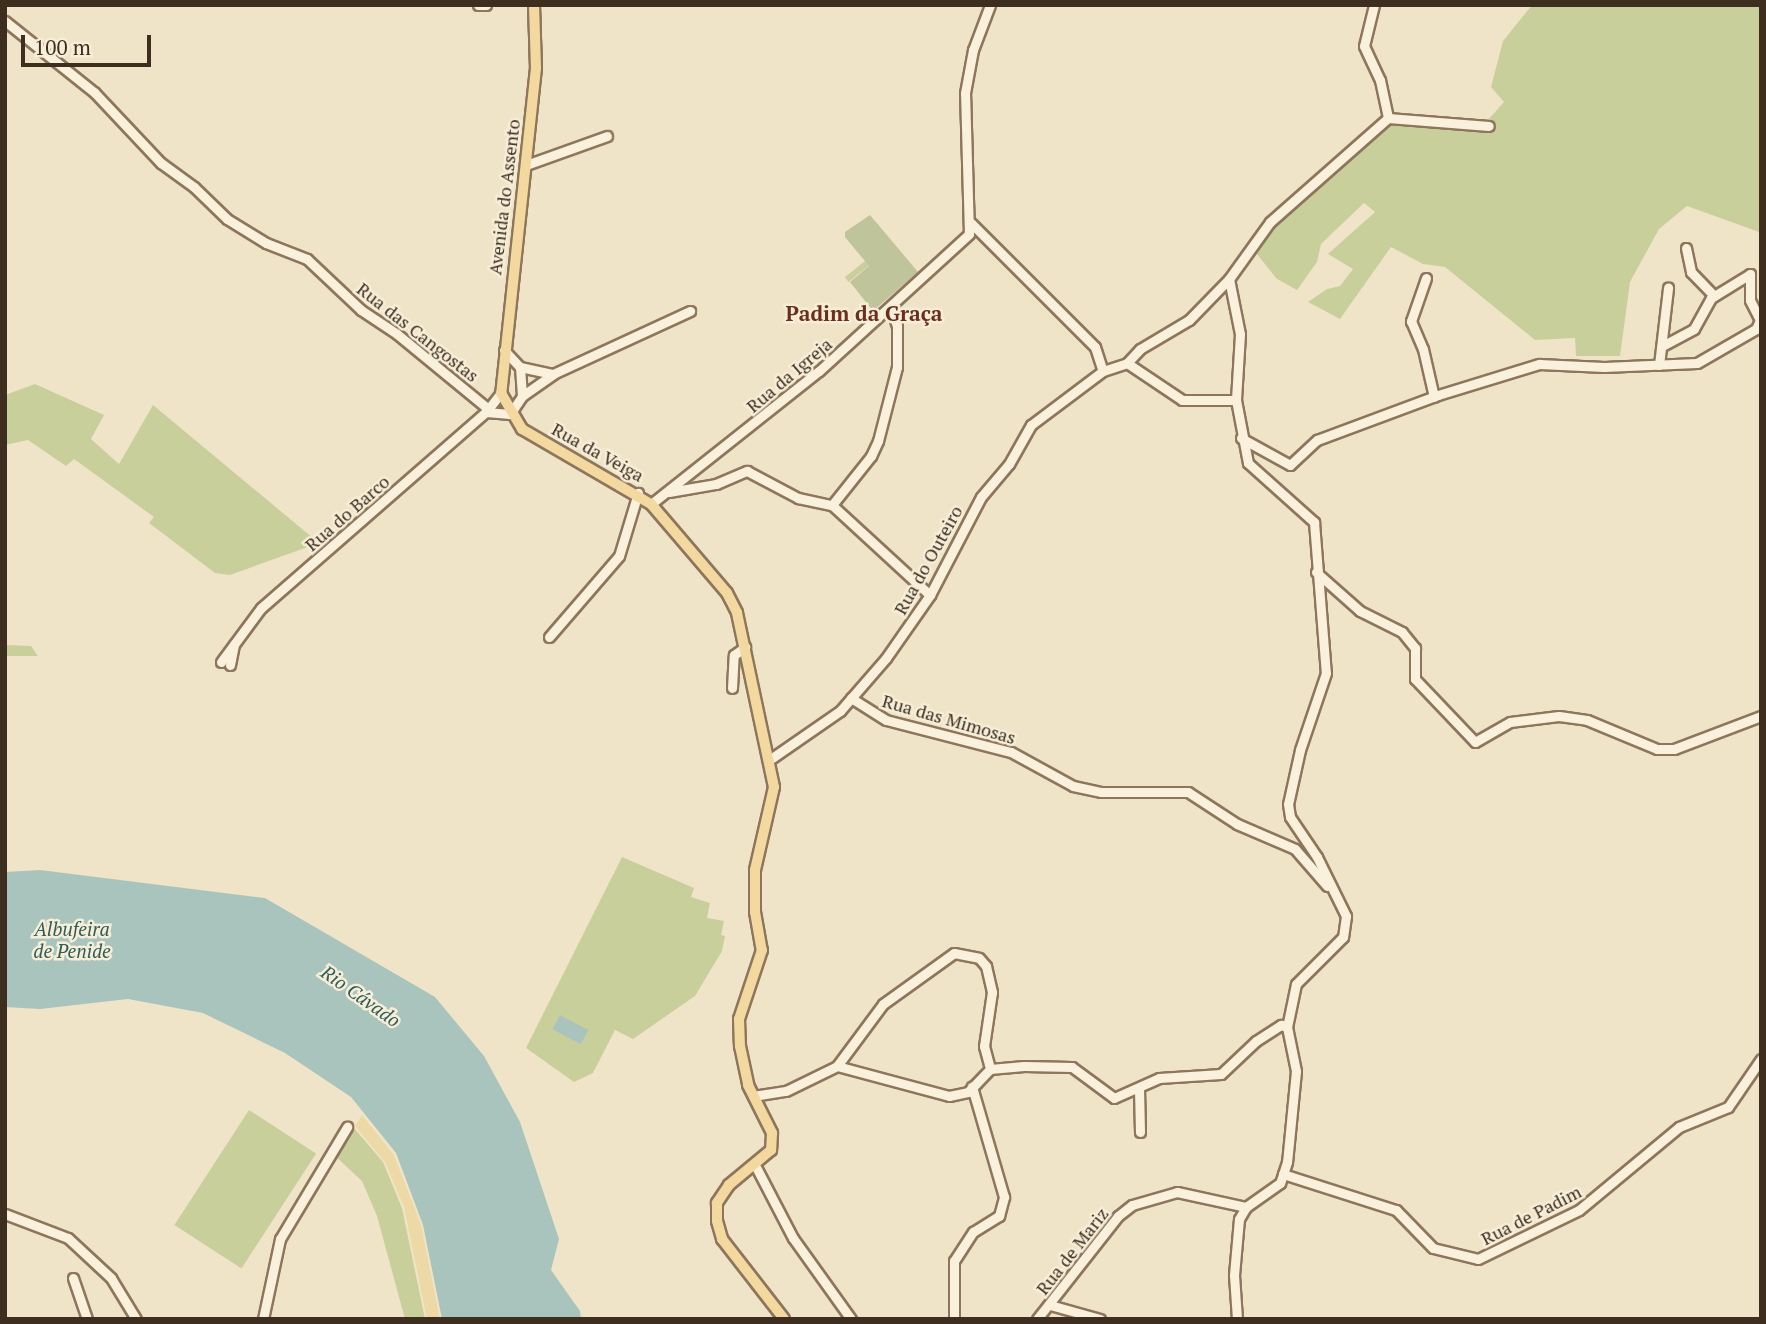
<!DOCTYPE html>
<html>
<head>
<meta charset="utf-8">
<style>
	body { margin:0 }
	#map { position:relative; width:1766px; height:1324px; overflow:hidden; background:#f0e4c8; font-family:"PT Serif",serif }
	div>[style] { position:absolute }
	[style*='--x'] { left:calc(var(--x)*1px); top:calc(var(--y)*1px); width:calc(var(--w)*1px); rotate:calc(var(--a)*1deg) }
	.green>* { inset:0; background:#c9cf9b; transform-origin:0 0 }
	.sand>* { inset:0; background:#ecd9a5 }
	.cemetery>* { inset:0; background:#bfc49a }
	.water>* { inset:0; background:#a9c4bc; transform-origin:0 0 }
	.roads { filter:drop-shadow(2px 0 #8d765c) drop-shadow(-2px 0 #8d765c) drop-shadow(0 2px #8d765c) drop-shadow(0 -2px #8d765c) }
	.minor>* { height:9px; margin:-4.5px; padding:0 4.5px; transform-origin:4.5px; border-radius:4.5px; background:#faf1dc }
	.major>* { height:10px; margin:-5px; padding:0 5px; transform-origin:5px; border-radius:5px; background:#f3d9a0 }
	span { translate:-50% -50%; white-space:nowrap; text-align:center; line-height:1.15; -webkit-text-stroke:5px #f7eed8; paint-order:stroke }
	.street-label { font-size:18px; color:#3d2e20 }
	.water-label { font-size:19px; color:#2f5d5a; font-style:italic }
	.quarter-label { font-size:21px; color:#6b2e1e; font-weight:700 }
	.frame { position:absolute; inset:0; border:7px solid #3d2e20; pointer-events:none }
	.scale { position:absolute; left:21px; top:35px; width:130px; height:32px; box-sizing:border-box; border:4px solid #3d2e20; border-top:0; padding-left:9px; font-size:21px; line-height:24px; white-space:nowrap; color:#3d2e20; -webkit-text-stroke:5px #f7eed8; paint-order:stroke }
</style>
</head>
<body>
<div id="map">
	<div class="green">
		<div style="clip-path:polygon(1532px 5px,1761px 5px,1759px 232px,1687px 206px,1659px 229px,1630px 282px,1620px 356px,1576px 356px,1575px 338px,1535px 340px,1445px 267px,1423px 264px,1391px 247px,1340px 319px,1308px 302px,1327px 289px,1340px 286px,1353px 269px,1328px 254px,1375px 212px,1364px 203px,1321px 244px,1317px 262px,1297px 290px,1277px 279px,1256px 253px,1271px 230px,1388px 122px,1417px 115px,1488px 120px,1504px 102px,1491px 87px,1503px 41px)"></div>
		<div style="left:865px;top:261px;width:6px;height:26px;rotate:51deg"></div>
		<div style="clip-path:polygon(35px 384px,104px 415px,91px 439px,119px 464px,153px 405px,319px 543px,230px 575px,215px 573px,149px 523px,154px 517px,74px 459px,66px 466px,28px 440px,5px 445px,5px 395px)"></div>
		<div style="clip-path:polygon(5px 645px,31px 646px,38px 656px,5px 656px)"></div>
		<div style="clip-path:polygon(622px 857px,694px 888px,691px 897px,710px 903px,707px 918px,724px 921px,721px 935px,725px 936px,722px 951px,695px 996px,633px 1039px,615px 1030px,593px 1073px,574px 1082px,526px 1048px)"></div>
		<div style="left:249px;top:1110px;width:80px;height:137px;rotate:33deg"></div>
		<div style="clip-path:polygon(354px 1128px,383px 1162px,402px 1208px,425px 1319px,405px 1319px,377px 1216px,362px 1181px,335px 1156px)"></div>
	</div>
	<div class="sand">
		<div style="clip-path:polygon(362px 1115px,394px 1155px,421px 1225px,440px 1319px,427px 1319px,404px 1207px,385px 1162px,355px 1126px)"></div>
	</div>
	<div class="cemetery">
		<div style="clip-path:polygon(870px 215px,918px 272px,873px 311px,850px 282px,869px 266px,845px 237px,845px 232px)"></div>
	</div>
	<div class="water">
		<div style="clip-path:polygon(40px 870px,265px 898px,435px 997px,484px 1056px,520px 1122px,559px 1239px,551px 1270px,580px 1311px,581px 1319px,442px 1319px,423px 1225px,396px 1153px,351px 1097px,285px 1053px,203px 1013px,128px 999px,40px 1009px,5px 1007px,5px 872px)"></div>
		<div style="left:560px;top:1015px;width:32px;height:16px;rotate:28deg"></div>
	</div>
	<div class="roads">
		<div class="minor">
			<div style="--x:478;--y:5;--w:8;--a:0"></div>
			<div style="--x:1374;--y:5;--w:42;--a:103.7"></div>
			<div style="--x:1364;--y:46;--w:38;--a:65"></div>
			<div style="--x:1380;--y:80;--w:39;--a:78"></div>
			<div style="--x:5;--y:21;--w:114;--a:38.6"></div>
			<div style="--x:94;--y:92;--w:98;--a:46.7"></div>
			<div style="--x:161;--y:163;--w:41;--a:36"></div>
			<div style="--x:194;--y:187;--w:46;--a:44.1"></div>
			<div style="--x:227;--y:219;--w:46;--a:31.6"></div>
			<div style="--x:266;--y:243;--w:44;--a:21.3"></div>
			<div style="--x:307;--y:259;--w:74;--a:43.4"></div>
			<div style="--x:361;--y:310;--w:43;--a:33.7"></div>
			<div style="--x:397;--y:334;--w:117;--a:39.4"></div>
			<div style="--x:526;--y:165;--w:86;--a:-19.7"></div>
			<div style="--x:971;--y:223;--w:175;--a:45"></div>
			<div style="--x:1095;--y:347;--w:25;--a:72"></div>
			<div style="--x:1686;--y:248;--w:25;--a:78"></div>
			<div style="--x:1691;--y:272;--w:33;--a:46"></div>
			<div style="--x:1426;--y:278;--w:46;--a:109.2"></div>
			<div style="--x:1411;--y:321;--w:30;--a:67"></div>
			<div style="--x:1423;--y:349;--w:49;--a:77.1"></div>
			<div style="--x:1229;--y:279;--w:56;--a:78.7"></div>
			<div style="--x:1240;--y:334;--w:66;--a:93.5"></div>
			<div style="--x:1236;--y:400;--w:64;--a:79.2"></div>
			<div style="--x:1248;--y:463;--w:89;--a:41.8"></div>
			<div style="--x:1314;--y:522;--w:151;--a:85.5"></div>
			<div style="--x:1326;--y:673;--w:81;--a:108.7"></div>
			<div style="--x:1300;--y:750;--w:55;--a:102.5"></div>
			<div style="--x:1288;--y:804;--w:13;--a:81"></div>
			<div style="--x:1290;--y:817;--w:48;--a:56"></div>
			<div style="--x:1317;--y:857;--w:66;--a:63.8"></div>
			<div style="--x:1346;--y:916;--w:21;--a:98"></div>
			<div style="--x:1343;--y:937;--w:66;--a:135"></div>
			<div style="--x:1296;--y:984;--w:44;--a:101.8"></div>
			<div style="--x:1287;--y:1027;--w:45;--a:78.4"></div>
			<div style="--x:1296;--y:1071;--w:91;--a:95.6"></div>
			<div style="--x:1287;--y:1162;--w:22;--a:108"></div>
			<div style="--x:1280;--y:1183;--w:42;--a:144.8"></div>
			<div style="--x:504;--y:350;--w:23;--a:47"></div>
			<div style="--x:520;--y:367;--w:34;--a:12"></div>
			<div style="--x:1127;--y:363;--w:66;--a:33.9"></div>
			<div style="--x:1182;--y:400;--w:54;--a:0"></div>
			<div style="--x:1659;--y:365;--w:78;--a:-83.3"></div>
			<div style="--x:520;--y:367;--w:29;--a:86"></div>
			<div style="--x:486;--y:412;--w:24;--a:5"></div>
			<div style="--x:510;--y:414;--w:22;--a:-56"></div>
			<div style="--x:522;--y:396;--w:38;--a:-35"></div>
			<div style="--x:553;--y:374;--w:151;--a:-24.7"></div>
			<div style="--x:1241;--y:438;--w:56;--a:28.9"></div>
			<div style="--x:1290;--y:465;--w:37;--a:-43"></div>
			<div style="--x:1317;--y:440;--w:129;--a:-20.4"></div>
			<div style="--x:1438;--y:395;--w:106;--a:-17.1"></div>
			<div style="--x:1539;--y:364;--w:65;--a:2.6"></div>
			<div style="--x:1604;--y:367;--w:93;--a:-2.5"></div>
			<div style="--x:1697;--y:363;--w:68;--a:-30"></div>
			<div style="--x:1756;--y:329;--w:10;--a:-66"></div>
			<div style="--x:1760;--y:320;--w:22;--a:-117"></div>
			<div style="--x:1750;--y:300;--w:26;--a:-90"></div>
			<div style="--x:1750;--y:274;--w:46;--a:148.4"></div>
			<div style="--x:1711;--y:298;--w:35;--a:119"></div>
			<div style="--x:1694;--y:329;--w:34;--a:152"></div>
			<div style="--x:669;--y:492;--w:48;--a:-9.7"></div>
			<div style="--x:716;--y:484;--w:34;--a:-23"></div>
			<div style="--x:747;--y:471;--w:58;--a:27.9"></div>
			<div style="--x:798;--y:498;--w:35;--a:12"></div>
			<div style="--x:832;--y:505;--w:63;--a:-51.5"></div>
			<div style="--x:871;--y:456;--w:17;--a:-65"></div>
			<div style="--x:878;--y:441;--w:76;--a:-75.6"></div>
			<div style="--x:897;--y:367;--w:41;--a:-90"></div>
			<div style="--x:897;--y:326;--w:19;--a:-108"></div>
			<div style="--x:651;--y:504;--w:214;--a:-38.4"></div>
			<div style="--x:819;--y:371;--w:203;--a:-42.4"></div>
			<div style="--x:969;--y:234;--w:141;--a:-91.6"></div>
			<div style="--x:965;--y:93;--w:44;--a:-79.5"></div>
			<div style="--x:973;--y:50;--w:48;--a:-69.3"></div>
			<div style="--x:832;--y:505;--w:133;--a:42.6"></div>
			<div style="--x:1316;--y:572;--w:59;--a:41.6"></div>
			<div style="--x:1360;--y:611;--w:47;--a:26.6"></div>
			<div style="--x:1402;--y:632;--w:21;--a:51"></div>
			<div style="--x:1415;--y:648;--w:31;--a:90"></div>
			<div style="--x:1415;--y:679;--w:87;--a:46.4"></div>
			<div style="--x:1475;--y:742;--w:40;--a:-29.7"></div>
			<div style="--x:1510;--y:722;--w:49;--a:-7"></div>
			<div style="--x:1559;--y:716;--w:28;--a:8"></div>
			<div style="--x:1587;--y:720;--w:76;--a:22.5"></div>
			<div style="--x:1657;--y:749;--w:17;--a:0"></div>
			<div style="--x:1674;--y:749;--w:93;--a:-20.8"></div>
			<div style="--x:549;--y:637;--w:107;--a:-49.2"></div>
			<div style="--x:619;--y:556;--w:66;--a:-73.2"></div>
			<div style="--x:221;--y:662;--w:67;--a:-53.5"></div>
			<div style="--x:261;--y:608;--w:298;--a:-41.1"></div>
			<div style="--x:486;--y:412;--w:24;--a:-52"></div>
			<div style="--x:230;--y:665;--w:21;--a:-79"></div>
			<div style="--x:732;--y:688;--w:33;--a:-87"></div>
			<div style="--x:734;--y:655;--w:14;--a:-36"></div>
			<div style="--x:851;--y:698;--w:41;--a:32.2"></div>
			<div style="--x:886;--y:720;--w:129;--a:14.4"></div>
			<div style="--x:1011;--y:752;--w:71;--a:28.7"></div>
			<div style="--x:1073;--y:786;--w:29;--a:12"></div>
			<div style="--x:1101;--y:792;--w:87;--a:0"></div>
			<div style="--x:1188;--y:792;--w:59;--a:33.1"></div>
			<div style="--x:1237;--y:824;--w:63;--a:23.3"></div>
			<div style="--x:1295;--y:849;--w:49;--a:49.1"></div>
			<div style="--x:772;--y:758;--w:83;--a:-34.7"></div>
			<div style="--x:840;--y:711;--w:70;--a:-49"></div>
			<div style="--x:886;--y:658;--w:77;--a:-55.1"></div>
			<div style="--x:930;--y:595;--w:110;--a:-62.5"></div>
			<div style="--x:981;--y:497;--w:43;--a:-49.7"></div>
			<div style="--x:1009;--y:464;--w:45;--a:-60.6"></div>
			<div style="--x:1031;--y:425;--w:90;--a:-36.9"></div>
			<div style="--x:1103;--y:371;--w:25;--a:-18"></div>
			<div style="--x:1127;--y:363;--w:19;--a:-47"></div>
			<div style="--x:1140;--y:349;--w:57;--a:-30.6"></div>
			<div style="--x:1189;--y:320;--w:57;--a:-45.7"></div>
			<div style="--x:1229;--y:279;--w:70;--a:-54.3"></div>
			<div style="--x:1270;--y:222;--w:157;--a:-41.4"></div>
			<div style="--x:1388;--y:118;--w:101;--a:4.5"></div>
			<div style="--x:837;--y:1066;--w:77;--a:-53.4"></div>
			<div style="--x:883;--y:1004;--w:87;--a:-35.7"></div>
			<div style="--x:954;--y:953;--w:25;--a:11"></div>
			<div style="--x:979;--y:958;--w:11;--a:49"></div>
			<div style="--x:986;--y:966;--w:27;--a:77"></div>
			<div style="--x:992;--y:992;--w:55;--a:98.4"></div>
			<div style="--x:984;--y:1046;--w:24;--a:75"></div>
			<div style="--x:1139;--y:1088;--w:44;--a:88.7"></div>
			<div style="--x:753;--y:1096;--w:33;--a:-9"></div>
			<div style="--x:786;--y:1091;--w:57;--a:-26.1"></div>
			<div style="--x:837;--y:1066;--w:116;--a:15"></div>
			<div style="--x:949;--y:1096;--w:19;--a:-12"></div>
			<div style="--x:968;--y:1092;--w:32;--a:-46"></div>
			<div style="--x:990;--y:1069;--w:34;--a:-5"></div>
			<div style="--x:1024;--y:1066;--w:48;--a:1.2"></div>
			<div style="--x:1072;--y:1067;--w:52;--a:36.4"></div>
			<div style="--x:1114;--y:1098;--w:49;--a:-24"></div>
			<div style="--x:1159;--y:1078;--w:62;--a:-3.7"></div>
			<div style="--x:1221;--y:1074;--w:48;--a:-43.3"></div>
			<div style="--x:1256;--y:1041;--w:30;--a:-33"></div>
			<div style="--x:1281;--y:1025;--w:6;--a:18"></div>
			<div style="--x:756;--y:1167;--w:80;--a:62.5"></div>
			<div style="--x:793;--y:1238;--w:100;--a:54.4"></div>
			<div style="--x:1283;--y:1174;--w:119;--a:17.7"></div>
			<div style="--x:1396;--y:1210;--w:53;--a:45.8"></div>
			<div style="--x:1433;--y:1248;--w:46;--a:13.7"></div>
			<div style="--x:1478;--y:1259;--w:112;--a:-25.9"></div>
			<div style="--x:1579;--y:1210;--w:130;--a:-39.7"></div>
			<div style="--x:1679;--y:1127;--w:53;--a:-22.2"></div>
			<div style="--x:1728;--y:1107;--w:58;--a:-55.5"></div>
			<div style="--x:5;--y:1214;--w:67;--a:20.9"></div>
			<div style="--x:68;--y:1238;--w:59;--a:42.9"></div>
			<div style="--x:111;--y:1278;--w:48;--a:58.6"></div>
			<div style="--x:73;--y:1278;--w:43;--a:71.1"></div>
			<div style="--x:1050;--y:1305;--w:52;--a:15.6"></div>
			<div style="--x:263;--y:1319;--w:82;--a:-78"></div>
			<div style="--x:280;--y:1239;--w:131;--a:-59.1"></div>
			<div style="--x:954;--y:1319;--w:58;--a:-90"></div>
			<div style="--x:954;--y:1261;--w:35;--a:-57"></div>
			<div style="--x:973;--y:1232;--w:31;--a:-32"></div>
			<div style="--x:999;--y:1216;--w:20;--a:-75"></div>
			<div style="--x:1004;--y:1197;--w:115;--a:-106.2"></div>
			<div style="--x:1037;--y:1319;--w:131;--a:-51.8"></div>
			<div style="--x:1118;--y:1216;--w:18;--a:-38"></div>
			<div style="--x:1132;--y:1205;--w:47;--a:-16.1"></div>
			<div style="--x:1177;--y:1192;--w:71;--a:12.3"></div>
			<div style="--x:1237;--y:1319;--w:44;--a:-93.9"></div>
			<div style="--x:1234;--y:1275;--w:56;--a:-84.9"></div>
			<div style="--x:1239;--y:1219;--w:14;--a:-60"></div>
		</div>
		<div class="major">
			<div style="--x:534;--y:5;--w:63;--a:88.2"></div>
			<div style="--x:536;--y:68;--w:327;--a:96.1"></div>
			<div style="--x:501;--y:393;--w:42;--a:59.7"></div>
			<div style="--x:522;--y:429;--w:149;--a:30.2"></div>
			<div style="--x:651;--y:504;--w:117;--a:49.5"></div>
			<div style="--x:727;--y:593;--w:22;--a:63"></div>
			<div style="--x:737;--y:613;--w:178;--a:78"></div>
			<div style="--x:774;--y:787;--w:85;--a:102.9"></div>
			<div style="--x:755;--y:870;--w:42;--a:90"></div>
			<div style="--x:755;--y:912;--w:39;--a:80"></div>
			<div style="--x:762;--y:950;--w:73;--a:108.4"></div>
			<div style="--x:739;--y:1019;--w:27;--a:88"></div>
			<div style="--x:740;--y:1046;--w:40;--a:78"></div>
			<div style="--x:748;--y:1085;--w:54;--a:63.4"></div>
			<div style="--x:772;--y:1133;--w:17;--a:93"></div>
			<div style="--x:771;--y:1150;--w:55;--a:140.2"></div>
			<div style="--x:729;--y:1185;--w:22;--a:124"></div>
			<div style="--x:717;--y:1203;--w:18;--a:90"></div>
			<div style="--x:717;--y:1221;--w:19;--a:74"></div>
			<div style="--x:722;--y:1239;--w:101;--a:52.2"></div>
		</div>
	</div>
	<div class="street-label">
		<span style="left:504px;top:197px;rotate:-83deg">Avenida do Assento</span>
		<span style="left:418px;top:332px;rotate:38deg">Rua das Cangostas</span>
		<span style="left:789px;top:375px;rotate:-40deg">Rua da Igreja</span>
		<span style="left:598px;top:452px;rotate:29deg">Rua da Veiga</span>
		<span style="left:347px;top:513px;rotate:-41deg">Rua do Barco</span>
		<span style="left:928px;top:560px;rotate:-61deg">Rua do Outeiro</span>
		<span style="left:949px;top:719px;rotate:16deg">Rua das Mimosas</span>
		<span style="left:1531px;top:1215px;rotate:-27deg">Rua de Padim</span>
		<span style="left:1072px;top:1251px;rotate:-52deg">Rua de Mariz</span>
	</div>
	<div class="water-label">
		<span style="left:72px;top:940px">Albufeira<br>de Penide</span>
		<span style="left:361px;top:996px;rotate:35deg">Rio Cávado</span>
	</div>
	<div class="quarter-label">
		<span style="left:864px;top:313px">Padim da Graça</span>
	</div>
	<div class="frame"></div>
	<div class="scale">100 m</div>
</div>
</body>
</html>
